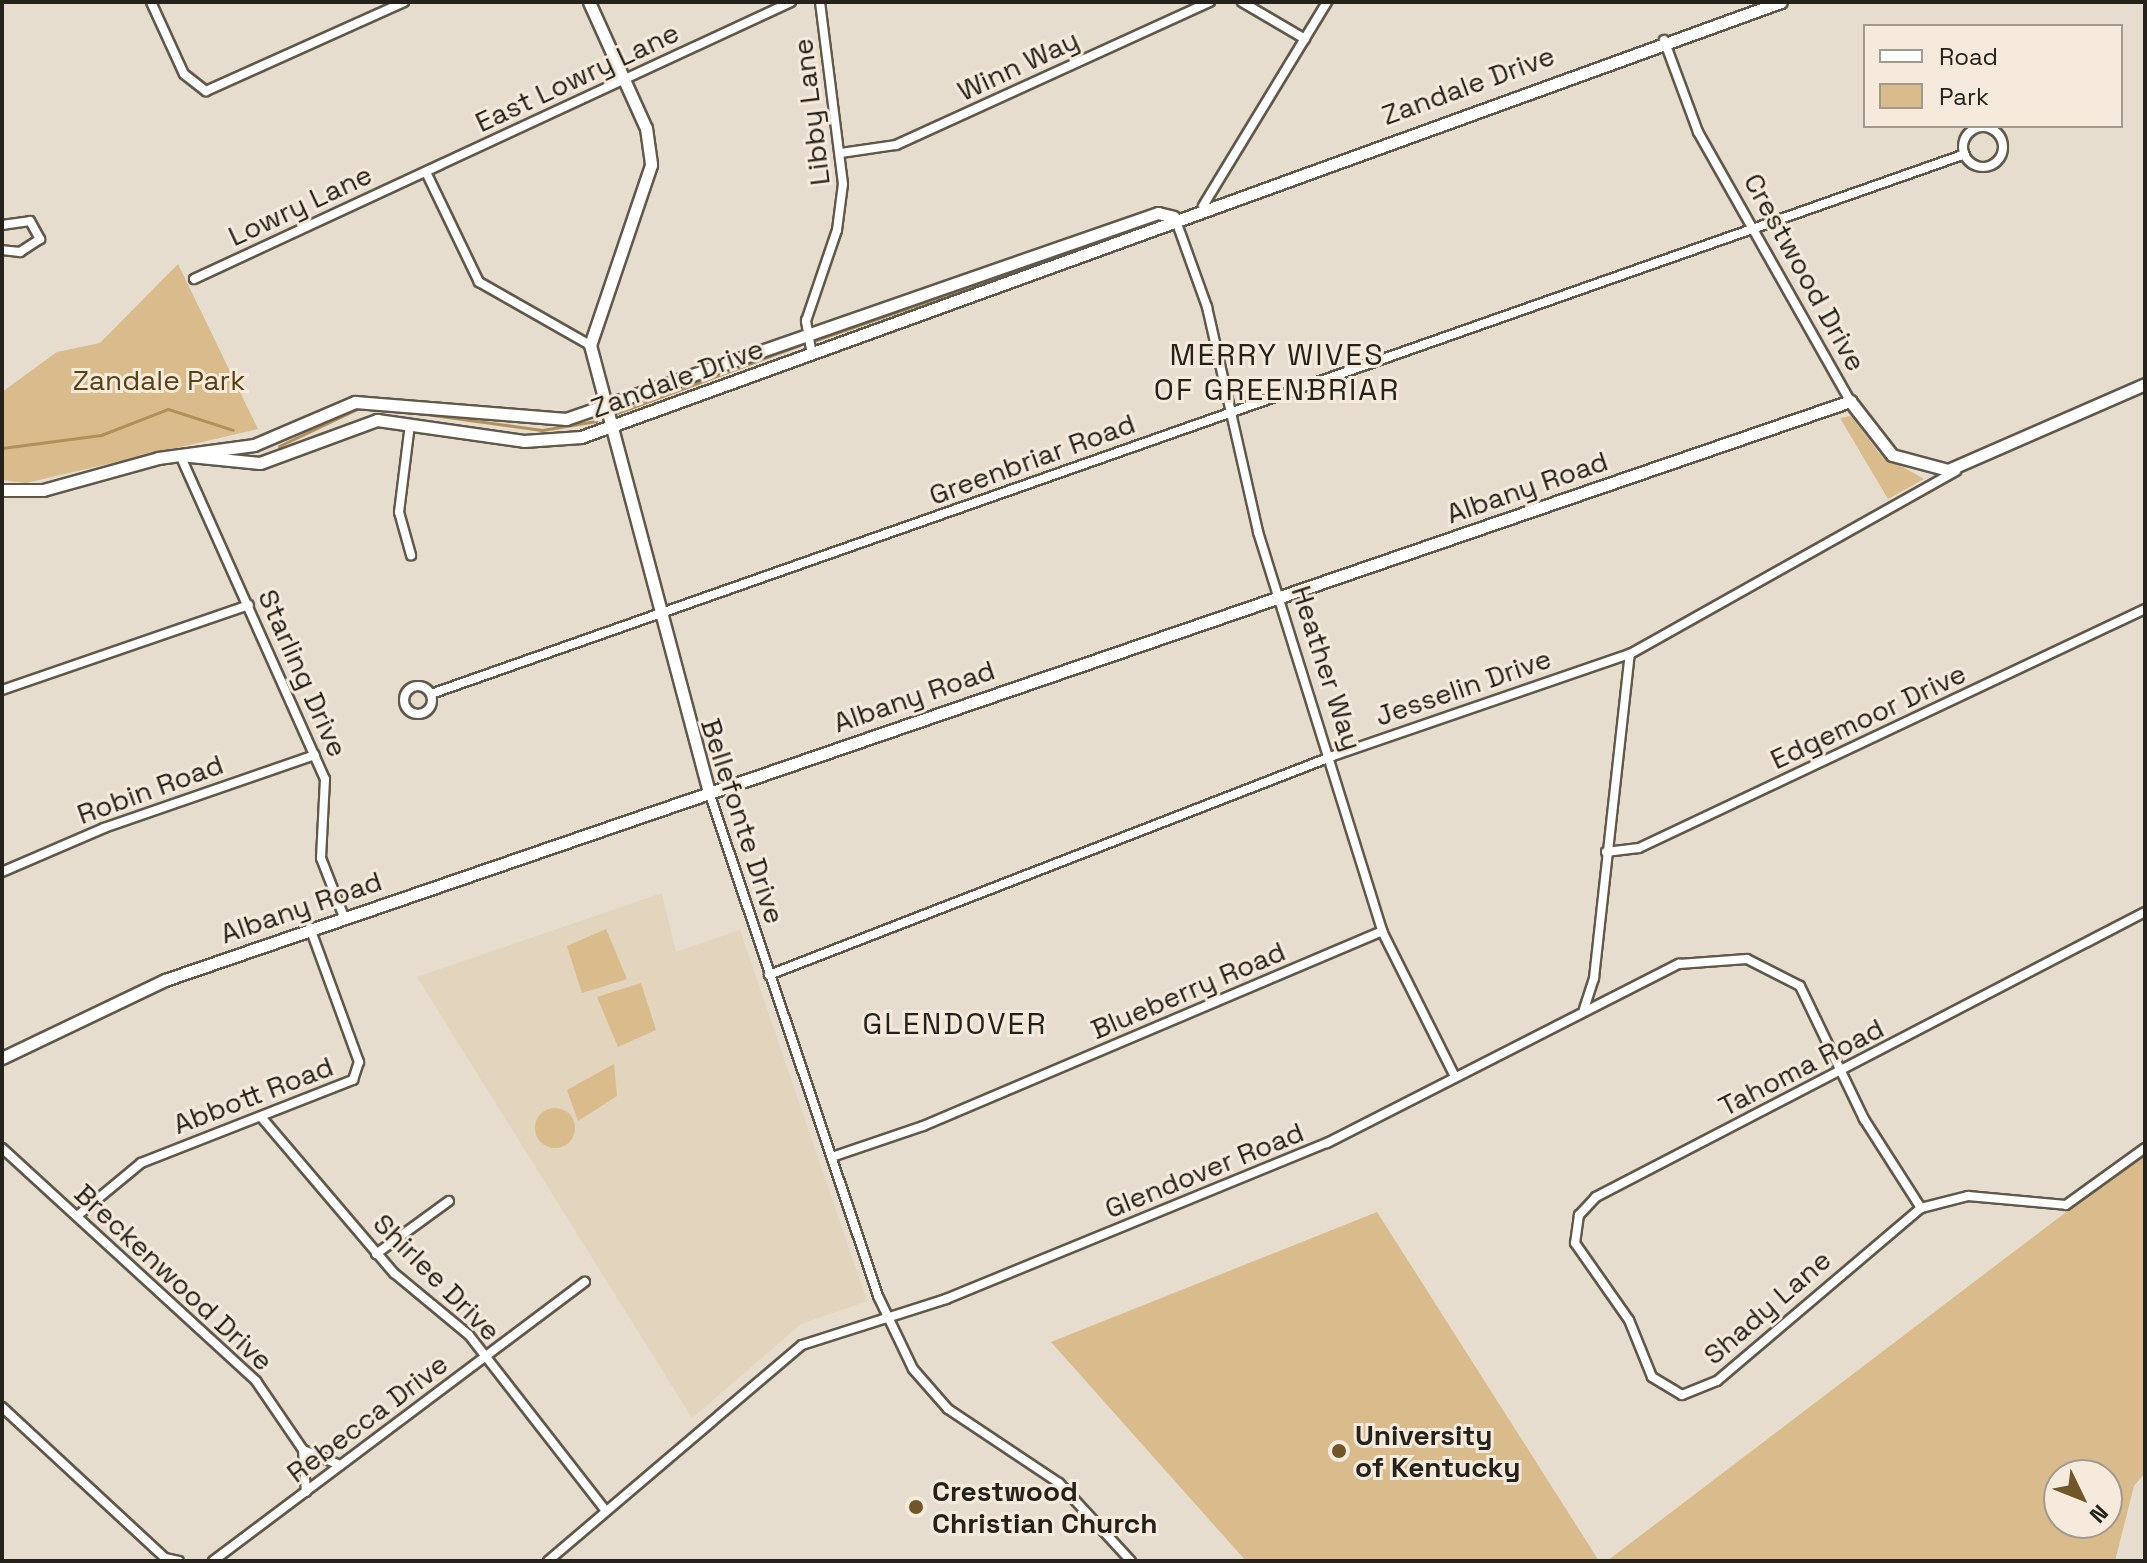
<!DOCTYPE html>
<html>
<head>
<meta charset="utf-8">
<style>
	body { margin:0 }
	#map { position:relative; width:2147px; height:1563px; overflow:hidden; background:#e7ddce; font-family:"Space Grotesk",sans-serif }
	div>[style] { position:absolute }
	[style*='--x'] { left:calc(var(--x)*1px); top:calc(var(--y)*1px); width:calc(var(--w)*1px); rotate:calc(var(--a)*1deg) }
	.built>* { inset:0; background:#e2d4bd }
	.green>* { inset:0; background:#d9bb8c }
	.round { border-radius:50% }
	.stream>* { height:3px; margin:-1.5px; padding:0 1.5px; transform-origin:1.5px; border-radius:1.5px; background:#b29059 }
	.roads { filter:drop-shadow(2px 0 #60584a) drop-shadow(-2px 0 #60584a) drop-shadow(0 2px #60584a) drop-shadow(0 -2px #60584a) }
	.minor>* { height:8px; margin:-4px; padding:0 4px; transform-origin:4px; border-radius:4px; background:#fff }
	.minor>.ring { margin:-4px; padding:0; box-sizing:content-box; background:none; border:8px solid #fff; border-radius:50% }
	.tertiary>* { height:11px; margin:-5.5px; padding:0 5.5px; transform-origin:5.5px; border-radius:5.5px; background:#fff }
	.dots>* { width:22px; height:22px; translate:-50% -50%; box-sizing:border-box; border:4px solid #f5eadb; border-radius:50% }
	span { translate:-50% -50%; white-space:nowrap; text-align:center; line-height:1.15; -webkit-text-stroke:6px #f5eadb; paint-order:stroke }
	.street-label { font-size:28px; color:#25221c }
	.park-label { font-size:28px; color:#594114 }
	.poi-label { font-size:28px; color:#25221c; font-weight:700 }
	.left { translate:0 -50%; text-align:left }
	.neighbourhood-label { font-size:30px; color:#25221c; letter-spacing:2px }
	.frame { position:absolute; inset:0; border:4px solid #25221c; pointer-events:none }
	.legend { position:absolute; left:1863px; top:24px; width:260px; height:104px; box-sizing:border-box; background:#f5eadb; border:2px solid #a29a8f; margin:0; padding:10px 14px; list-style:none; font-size:24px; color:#25221c }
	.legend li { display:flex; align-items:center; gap:16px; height:40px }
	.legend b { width:40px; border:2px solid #a29a8f }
	.north { position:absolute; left:2043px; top:1459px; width:80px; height:80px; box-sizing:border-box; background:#f5eadb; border:2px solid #a29a8f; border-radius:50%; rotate:133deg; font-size:22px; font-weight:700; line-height:32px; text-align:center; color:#25221c }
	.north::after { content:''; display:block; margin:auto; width:28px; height:36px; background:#715628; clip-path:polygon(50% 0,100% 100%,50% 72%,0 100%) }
</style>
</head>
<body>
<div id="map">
	<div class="built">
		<div style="clip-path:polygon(662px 893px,676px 952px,740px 930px,867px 1301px,801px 1324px,692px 1418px,417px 977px)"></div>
	</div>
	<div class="green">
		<div style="clip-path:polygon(178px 264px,258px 429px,26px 483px,2px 480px,2px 392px,57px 352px,100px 343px)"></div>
		<div style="clip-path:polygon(1851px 416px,1879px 453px,1924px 479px,1888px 499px,1840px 418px)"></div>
		<div style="clip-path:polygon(606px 929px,627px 979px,582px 993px,567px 946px)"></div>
		<div style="clip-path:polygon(641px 983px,656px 1030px,618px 1047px,597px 997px)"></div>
		<div style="clip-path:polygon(614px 1064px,617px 1096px,578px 1121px,567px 1090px)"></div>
		<div class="round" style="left:535px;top:1108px;width:40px;height:40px"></div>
		<div style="clip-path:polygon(evenodd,2145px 1152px,2145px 1473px,2134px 1486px,2115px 1561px,1607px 1561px,2145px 1152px,2059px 1475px,2107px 1475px,2107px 1523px,2059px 1523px,2059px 1475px)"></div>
		<div style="clip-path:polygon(1377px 1212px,1599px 1561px,1246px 1561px,1051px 1342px)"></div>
	</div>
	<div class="stream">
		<div style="--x:816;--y:340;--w:362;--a:-19.2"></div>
		<div style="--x:418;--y:413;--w:125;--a:7.8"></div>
		<div style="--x:542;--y:430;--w:55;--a:-9.5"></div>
		<div style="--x:614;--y:414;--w:198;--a:-20.4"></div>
		<div style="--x:279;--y:446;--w:89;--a:-25.4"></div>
		<div style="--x:2;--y:448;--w:100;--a:-7.5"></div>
		<div style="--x:101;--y:435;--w:72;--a:-21.2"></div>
		<div style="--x:168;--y:409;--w:68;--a:17.9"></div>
	</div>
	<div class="roads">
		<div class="minor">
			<div style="--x:151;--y:2;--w:79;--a:65.4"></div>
			<div style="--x:184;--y:74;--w:28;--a:38"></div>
			<div style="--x:206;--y:91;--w:217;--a:-24.2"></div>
			<div style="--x:1242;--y:2;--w:73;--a:30.4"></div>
			<div style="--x:1664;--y:40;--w:98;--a:69.7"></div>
			<div style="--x:1698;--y:132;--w:309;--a:60.5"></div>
			<div class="ring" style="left:1963px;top:127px;width:32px;height:32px"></div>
			<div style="--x:841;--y:153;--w:56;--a:-8.3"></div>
			<div style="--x:896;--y:145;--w:345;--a:-24.5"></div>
			<div style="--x:426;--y:172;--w:122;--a:64.3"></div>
			<div style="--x:479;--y:282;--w:128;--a:29.6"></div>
			<div style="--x:1203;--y:206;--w:239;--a:-58.7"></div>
			<div style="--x:1175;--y:218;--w:95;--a:70.2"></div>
			<div style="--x:1207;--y:307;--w:231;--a:77.2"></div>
			<div style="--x:1258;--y:532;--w:418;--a:72.7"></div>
			<div style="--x:1382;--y:931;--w:163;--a:63.4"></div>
			<div style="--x:2;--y:225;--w:28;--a:-8"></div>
			<div style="--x:30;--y:221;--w:21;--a:61"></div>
			<div style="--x:40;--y:239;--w:24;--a:147"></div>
			<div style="--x:20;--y:252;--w:18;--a:-174"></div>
			<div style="--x:194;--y:279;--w:658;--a:-24.89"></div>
			<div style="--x:812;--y:355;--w:35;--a:-100"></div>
			<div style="--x:806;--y:321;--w:96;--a:-71.2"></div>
			<div style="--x:837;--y:230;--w:46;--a:-82.6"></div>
			<div style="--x:843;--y:184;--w:183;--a:-97.2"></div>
			<div style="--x:410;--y:424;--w:89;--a:97.1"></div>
			<div style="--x:399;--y:512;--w:45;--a:74.4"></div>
			<div style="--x:180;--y:455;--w:355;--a:65.9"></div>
			<div style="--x:325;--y:779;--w:79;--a:92.9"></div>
			<div style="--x:321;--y:858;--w:63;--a:68.7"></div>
			<div class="ring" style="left:404px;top:686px;width:20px;height:20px"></div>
			<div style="--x:2;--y:690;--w:261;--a:-19"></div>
			<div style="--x:431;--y:694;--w:1626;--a:-19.39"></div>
			<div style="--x:709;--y:792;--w:532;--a:71.46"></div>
			<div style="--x:878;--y:1296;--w:81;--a:64.4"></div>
			<div style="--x:913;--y:1369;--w:53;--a:48.8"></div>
			<div style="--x:948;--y:1409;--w:133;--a:33.7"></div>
			<div style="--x:1059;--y:1483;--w:106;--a:47.3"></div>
			<div style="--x:1606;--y:852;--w:33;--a:-7"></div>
			<div style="--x:1639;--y:848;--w:560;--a:-25.28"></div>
			<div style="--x:2;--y:872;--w:111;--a:-23.3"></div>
			<div style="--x:104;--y:828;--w:223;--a:-19.1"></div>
			<div style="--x:2145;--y:912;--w:619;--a:152.57"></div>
			<div style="--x:1596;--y:1197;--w:25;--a:133"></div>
			<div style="--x:1579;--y:1215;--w:28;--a:98"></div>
			<div style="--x:1575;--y:1243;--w:94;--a:55"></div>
			<div style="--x:1629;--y:1320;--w:61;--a:68"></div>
			<div style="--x:1652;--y:1377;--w:35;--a:31"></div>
			<div style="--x:1682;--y:1395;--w:38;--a:-22"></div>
			<div style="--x:1717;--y:1381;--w:267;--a:-40.3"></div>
			<div style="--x:1921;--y:1208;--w:49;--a:-14.3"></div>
			<div style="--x:1968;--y:1196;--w:98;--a:5.2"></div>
			<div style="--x:2066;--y:1205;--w:97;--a:-35.8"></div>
			<div style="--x:769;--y:975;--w:605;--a:-21.22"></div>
			<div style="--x:1333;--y:756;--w:314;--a:-19"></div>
			<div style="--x:1630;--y:654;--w:374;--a:-29.3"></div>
			<div style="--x:1584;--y:1009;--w:33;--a:-72"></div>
			<div style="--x:1594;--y:978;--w:326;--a:-83.7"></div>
			<div style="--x:261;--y:1117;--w:205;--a:49.6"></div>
			<div style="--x:394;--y:1273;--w:97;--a:39.6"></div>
			<div style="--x:469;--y:1335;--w:223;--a:52.1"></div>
			<div style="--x:2;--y:1148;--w:345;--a:42.5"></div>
			<div style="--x:256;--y:1381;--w:83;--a:55.7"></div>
			<div style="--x:303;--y:1450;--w:42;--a:85.9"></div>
			<div style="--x:832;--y:1157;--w:96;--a:-18.8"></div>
			<div style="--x:923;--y:1126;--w:499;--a:-23"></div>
			<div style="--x:77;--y:1216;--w:83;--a:-39.6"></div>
			<div style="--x:141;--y:1163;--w:228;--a:-21.4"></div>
			<div style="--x:353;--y:1080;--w:19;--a:-72"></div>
			<div style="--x:359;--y:1062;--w:143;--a:-110.1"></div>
			<div style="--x:376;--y:1254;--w:90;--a:-36"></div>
			<div style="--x:2;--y:1407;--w:222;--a:42.8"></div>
			<div style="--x:165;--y:1558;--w:14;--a:12"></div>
			<div style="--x:303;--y:1450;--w:40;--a:22"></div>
			<div style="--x:213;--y:1561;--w:465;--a:-36.9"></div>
			<div style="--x:548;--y:1561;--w:333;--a:-40.4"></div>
			<div style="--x:802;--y:1345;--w:151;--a:-17.7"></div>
			<div style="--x:946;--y:1299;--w:412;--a:-22.3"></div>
			<div style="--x:1327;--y:1143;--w:395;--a:-27"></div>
			<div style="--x:1679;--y:964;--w:68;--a:-4.2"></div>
			<div style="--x:1747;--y:959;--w:59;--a:27"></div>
			<div style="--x:1800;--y:986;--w:148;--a:64.3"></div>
			<div style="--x:1864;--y:1119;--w:106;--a:57.4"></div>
		</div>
		<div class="tertiary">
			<div style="--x:589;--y:2;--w:138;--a:65.7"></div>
			<div style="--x:646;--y:128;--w:37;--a:82"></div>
			<div style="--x:651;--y:165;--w:190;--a:108.7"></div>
			<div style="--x:590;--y:345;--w:463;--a:75.1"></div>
			<div style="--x:180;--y:455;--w:80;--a:5.7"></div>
			<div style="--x:260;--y:463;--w:125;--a:-20.2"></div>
			<div style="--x:377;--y:420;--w:148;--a:8.1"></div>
			<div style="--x:524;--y:441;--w:57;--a:-4"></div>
			<div style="--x:581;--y:437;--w:1276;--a:-19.93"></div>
			<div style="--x:2;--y:490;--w:41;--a:0"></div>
			<div style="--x:43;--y:490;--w:119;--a:-15.5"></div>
			<div style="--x:158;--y:458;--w:97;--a:-7.7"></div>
			<div style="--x:254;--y:445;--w:110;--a:-23.1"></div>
			<div style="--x:355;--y:402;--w:212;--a:4.6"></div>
			<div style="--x:566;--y:419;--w:627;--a:-19.19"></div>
			<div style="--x:1158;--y:213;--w:16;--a:14"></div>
			<div style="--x:2;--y:1058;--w:181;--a:-25.6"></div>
			<div style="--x:165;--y:980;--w:1782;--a:-18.96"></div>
			<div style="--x:1850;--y:401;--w:68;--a:52.1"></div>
			<div style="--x:1892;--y:455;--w:58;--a:15"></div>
			<div style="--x:1948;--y:470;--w:215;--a:-23.6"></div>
		</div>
	</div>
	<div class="dots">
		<div style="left:1339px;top:1451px;background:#715628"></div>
		<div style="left:916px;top:1507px;background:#715628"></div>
	</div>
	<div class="street-label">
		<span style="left:1018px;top:65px;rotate:-25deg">Winn Way</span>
		<span style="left:577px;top:77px;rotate:-25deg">East Lowry Lane</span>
		<span style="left:1468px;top:85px;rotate:-20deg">Zandale Drive</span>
		<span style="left:811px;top:112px;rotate:-97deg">Libby Lane</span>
		<span style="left:300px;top:205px;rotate:-25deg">Lowry Lane</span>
		<span style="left:1805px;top:272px;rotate:61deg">Crestwood Drive</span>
		<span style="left:677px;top:378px;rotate:-20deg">Zandale Drive</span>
		<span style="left:1032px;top:459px;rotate:-20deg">Greenbriar Road</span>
		<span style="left:1527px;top:487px;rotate:-19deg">Albany Road</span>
		<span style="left:1327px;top:668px;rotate:72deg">Heather Way</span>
		<span style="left:303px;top:673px;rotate:66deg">Starling Drive</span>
		<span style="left:1463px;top:687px;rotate:-19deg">Jesselin Drive</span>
		<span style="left:914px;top:696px;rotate:-19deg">Albany Road</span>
		<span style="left:1868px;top:716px;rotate:-25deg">Edgemoor Drive</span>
		<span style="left:150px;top:789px;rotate:-20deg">Robin Road</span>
		<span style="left:743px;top:821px;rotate:72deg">Bellefonte Drive</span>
		<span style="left:301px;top:907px;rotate:-19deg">Albany Road</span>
		<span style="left:1188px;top:990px;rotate:-23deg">Blueberry Road</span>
		<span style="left:1801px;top:1067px;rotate:-27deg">Tahoma Road</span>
		<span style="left:253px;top:1095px;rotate:-21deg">Abbott Road</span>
		<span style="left:1204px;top:1170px;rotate:-22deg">Glendover Road</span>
		<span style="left:174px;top:1277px;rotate:43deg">Breckenwood Drive</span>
		<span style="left:437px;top:1277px;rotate:45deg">Shirlee Drive</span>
		<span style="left:1767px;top:1307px;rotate:-41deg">Shady Lane</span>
		<span style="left:367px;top:1418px;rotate:-37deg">Rebecca Drive</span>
	</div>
	<div class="park-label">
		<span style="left:159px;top:380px">Zandale Park</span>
	</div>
	<div class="poi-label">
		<span class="left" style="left:1355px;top:1451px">University<br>of Kentucky</span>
		<span class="left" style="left:932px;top:1507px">Crestwood<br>Christian Church</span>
	</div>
	<div class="neighbourhood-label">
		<span style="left:1277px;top:372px">MERRY WIVES<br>OF GREENBRIAR</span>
		<span style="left:955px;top:1024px">GLENDOVER</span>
	</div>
	<div class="frame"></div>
	<ul class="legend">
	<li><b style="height:10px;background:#fff"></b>Road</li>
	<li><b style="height:22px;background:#d9bb8c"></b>Park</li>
	</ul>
	<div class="north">N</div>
</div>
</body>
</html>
